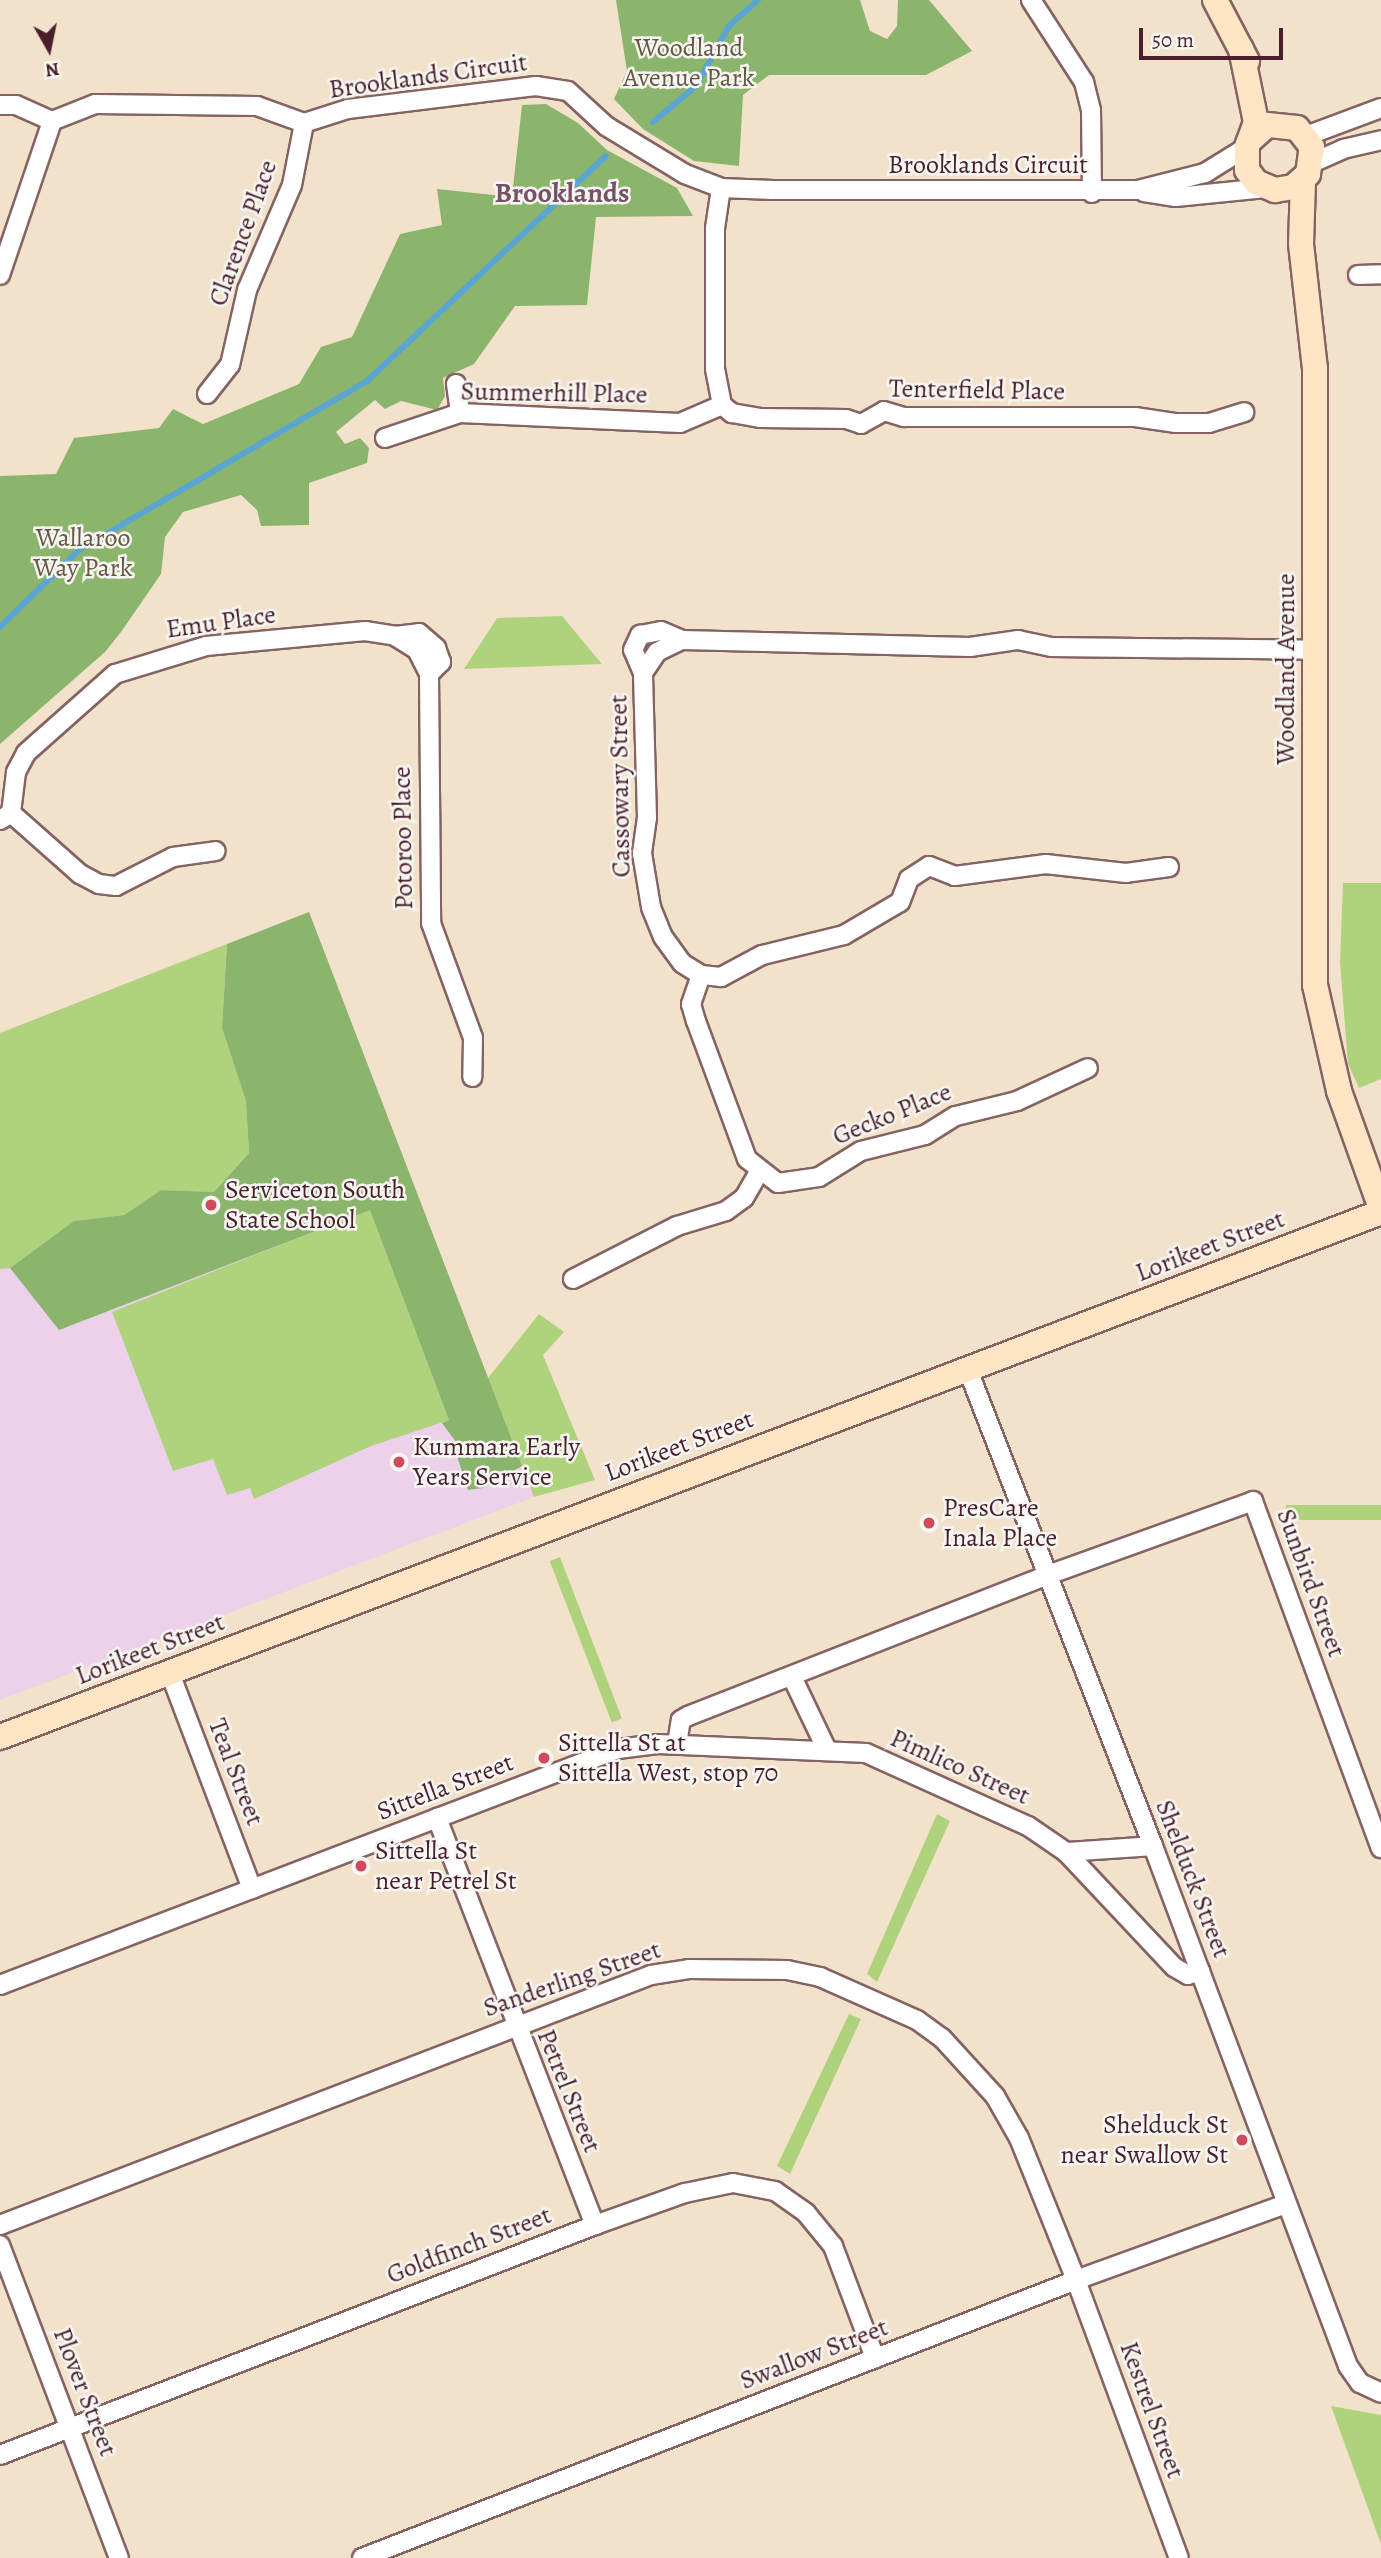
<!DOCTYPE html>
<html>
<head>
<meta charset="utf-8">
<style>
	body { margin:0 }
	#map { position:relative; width:1381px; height:2558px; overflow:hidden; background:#f3e2cb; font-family:Alegreya,serif }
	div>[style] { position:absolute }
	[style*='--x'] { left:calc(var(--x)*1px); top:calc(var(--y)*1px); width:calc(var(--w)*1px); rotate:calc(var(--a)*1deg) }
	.built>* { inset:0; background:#edd0e9 }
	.green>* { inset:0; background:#afd37c; transform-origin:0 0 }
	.forest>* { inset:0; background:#8bb56c }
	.stream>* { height:6px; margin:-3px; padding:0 3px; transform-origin:3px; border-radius:3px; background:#5ba5d3 }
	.roads { filter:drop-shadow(2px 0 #856363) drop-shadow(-2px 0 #856363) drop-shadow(0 2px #856363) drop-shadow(0 -2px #856363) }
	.street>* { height:18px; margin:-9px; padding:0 9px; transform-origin:9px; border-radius:9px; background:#fff }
	.secondary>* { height:24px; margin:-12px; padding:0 12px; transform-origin:12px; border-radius:12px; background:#fde5c5 }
	.dots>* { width:19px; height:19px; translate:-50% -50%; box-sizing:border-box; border:4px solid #f6f6f2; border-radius:50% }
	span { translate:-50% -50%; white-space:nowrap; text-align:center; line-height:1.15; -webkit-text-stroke:5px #f6f6f2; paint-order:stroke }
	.park-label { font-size:26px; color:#685543 }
	.street-label { font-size:26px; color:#4a1f2b }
	.poi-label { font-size:26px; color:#4a1f2b }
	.left { translate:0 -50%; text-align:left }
	.right { translate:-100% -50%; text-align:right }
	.neighbourhood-label { font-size:28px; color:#795067; font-weight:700 }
	.north { position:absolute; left:14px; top:14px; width:70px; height:70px; -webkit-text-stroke:5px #f6f6f2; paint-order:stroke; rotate:171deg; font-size:19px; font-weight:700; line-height:28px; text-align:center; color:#4a1f2b }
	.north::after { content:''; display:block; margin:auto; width:24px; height:32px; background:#4a1f2b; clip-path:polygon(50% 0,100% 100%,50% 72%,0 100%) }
	.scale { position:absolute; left:1139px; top:28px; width:144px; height:32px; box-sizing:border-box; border:4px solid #4a1f2b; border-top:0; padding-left:9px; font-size:21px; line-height:24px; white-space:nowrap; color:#4a1f2b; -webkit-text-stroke:5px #f6f6f2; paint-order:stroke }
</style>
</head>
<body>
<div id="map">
	<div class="built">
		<div style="clip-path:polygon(309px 912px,534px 1497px,0 1700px,0 1033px)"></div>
	</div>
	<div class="green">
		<div style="clip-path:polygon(562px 616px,602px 664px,464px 669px,497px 618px)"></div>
		<div style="clip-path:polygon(1343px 883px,1381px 883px,1381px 1079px,1359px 1088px,1348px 1064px,1340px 962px)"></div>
		<div style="clip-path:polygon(227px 944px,222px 1028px,246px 1101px,249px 1153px,214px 1192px,161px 1190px,124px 1215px,74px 1221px,10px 1268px,0 1269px,0 1033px)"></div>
		<div style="clip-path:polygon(370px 1209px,449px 1420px,371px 1446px,254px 1499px,250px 1488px,227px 1495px,213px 1459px,173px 1471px,112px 1312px)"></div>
		<div style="clip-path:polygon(539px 1314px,564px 1332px,543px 1355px,595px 1480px,534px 1497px,488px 1378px)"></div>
		<div style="left:1381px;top:1505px;width:15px;height:95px;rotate:90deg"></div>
		<div style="left:560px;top:1557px;width:173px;height:11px;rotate:69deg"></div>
		<div style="clip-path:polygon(937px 1814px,950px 1821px,877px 1982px,867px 1974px)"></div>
		<div style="clip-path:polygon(849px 2014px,861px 2019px,790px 2174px,777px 2166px)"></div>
		<div style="clip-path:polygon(1331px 2406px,1381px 2415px,1381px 2544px)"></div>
	</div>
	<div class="forest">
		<div style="clip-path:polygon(616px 0,860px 0,870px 31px,887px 39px,897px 26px,898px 0,929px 0,972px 51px,926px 75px,769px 75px,743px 95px,739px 166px,694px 161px,643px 129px,614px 99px,627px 71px)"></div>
		<div style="clip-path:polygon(546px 104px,578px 123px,607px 150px,677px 188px,693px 216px,596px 217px,587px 305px,515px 306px,474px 364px,443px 378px,445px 396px,437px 410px,401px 401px,385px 409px,375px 400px,336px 432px,345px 444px,360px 438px,369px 448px,367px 463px,309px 483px,309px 525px,261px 526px,257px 510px,241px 495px,183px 512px,165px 537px,161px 574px,121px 632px,105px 652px,0 744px,0 476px,56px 474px,74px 438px,159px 428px,173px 409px,203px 424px,299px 384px,321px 347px,352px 337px,400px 234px,442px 225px,437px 189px,512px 197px,522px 105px)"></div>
		<div style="clip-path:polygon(309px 912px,522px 1466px,483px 1488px,468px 1490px,455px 1450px,459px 1446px,442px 1423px,449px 1420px,370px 1210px,59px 1330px,10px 1268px,74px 1221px,124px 1215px,161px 1190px,214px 1192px,249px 1153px,246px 1101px,222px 1028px,227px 944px)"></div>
	</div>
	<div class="stream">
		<div style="--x:653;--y:122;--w:56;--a:-39.9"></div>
		<div style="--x:696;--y:86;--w:68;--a:-61.2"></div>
		<div style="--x:729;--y:26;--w:39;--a:-42"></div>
		<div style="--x:0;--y:627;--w:110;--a:-44.3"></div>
		<div style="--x:79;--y:550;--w:334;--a:-30.4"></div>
		<div style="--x:367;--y:381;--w:328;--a:-43.3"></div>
	</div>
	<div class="roads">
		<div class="street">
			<div style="--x:1031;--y:0;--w:98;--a:57.1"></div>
			<div style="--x:1084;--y:82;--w:29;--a:76"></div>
			<div style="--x:1091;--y:110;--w:83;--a:89.3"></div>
			<div style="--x:0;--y:105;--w:16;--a:0"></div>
			<div style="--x:16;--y:105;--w:39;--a:24"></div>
			<div style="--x:52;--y:121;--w:46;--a:-21.6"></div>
			<div style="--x:95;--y:104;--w:162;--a:0.7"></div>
			<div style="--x:257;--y:106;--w:50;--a:19.9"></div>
			<div style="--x:304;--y:123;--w:46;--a:-17.7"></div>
			<div style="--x:348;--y:109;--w:189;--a:-7"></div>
			<div style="--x:536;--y:86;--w:32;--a:9"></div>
			<div style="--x:568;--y:91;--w:52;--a:42.6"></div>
			<div style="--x:606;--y:126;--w:92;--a:31.3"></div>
			<div style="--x:685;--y:174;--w:39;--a:21"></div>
			<div style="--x:721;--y:188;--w:52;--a:2.2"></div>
			<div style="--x:773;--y:190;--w:365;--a:0"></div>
			<div style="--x:1138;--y:190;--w:69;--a:-14.2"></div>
			<div style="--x:1205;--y:173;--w:49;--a:-31.8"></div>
			<div style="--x:1306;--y:136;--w:80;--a:-20.5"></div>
			<div style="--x:1312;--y:163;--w:34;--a:-24"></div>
			<div style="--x:1343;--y:149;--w:39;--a:-13"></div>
			<div style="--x:721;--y:188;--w:40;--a:98.5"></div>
			<div style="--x:715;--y:228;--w:141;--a:90"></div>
			<div style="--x:715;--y:369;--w:37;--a:79"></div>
			<div style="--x:722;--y:405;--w:13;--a:39"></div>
			<div style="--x:732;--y:413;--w:28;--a:10"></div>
			<div style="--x:760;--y:418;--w:86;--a:0.7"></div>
			<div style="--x:846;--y:419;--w:16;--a:18"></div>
			<div style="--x:861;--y:424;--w:26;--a:-29"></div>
			<div style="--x:884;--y:411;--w:21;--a:17"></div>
			<div style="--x:904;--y:417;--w:231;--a:0"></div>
			<div style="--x:1135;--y:417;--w:40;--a:8.5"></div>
			<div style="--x:1175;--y:423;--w:34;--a:0"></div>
			<div style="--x:1209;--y:423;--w:37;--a:-17"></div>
			<div style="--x:1144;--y:192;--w:32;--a:9"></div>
			<div style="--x:1176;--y:197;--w:90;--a:-5.7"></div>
			<div style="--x:0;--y:275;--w:163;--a:-71.3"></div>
			<div style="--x:1358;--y:275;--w:23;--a:-2"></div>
			<div style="--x:456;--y:384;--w:29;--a:82"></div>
			<div style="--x:207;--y:394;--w:37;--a:-52"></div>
			<div style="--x:230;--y:365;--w:77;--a:-77.2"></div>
			<div style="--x:247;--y:290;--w:114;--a:-66.8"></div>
			<div style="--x:292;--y:185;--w:63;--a:-79"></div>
			<div style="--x:385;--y:438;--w:79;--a:-18.4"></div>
			<div style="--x:460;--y:413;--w:220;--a:2.6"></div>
			<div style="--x:680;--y:423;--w:46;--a:-23.2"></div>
			<div style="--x:395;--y:636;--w:24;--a:-7"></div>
			<div style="--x:419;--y:633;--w:23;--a:41"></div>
			<div style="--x:436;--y:648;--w:15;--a:70"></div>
			<div style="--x:441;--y:662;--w:17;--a:135"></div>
			<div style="--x:643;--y:673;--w:25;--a:-113"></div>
			<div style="--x:633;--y:650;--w:17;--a:-65"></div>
			<div style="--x:640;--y:635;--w:21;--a:-11"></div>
			<div style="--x:661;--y:631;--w:23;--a:23"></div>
			<div style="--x:11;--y:813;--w:92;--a:41.5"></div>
			<div style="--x:80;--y:874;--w:21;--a:28"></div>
			<div style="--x:99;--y:884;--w:17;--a:7"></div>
			<div style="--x:116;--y:886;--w:64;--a:-27"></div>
			<div style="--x:173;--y:857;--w:43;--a:-7.9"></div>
			<div style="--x:0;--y:820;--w:13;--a:-32"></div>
			<div style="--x:11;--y:813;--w:41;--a:-83"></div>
			<div style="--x:16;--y:772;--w:21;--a:-62"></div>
			<div style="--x:26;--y:753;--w:119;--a:-41.6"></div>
			<div style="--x:115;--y:674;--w:95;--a:-17.1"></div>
			<div style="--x:206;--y:646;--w:160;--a:-5.4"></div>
			<div style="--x:365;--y:631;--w:30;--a:9"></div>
			<div style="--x:395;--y:636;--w:26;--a:32"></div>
			<div style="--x:417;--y:650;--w:27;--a:63"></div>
			<div style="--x:429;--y:674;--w:249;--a:89.5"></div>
			<div style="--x:431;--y:923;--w:122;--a:69.9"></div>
			<div style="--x:473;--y:1038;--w:39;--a:91"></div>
			<div style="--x:1169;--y:867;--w:43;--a:172.1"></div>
			<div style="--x:1126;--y:873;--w:81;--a:-173.6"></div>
			<div style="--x:1046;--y:864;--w:92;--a:172.5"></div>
			<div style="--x:955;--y:876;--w:28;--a:-159"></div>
			<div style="--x:929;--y:866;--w:24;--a:147"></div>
			<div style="--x:909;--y:879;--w:25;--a:111"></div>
			<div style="--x:900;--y:902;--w:65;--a:149.5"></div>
			<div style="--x:844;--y:935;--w:84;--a:166.3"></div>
			<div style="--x:762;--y:955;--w:47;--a:151.8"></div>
			<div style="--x:721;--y:977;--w:20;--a:-174"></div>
			<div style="--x:701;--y:975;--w:22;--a:-148"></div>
			<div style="--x:682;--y:963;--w:32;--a:-126"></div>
			<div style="--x:663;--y:937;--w:32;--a:-112"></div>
			<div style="--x:651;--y:907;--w:55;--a:-99.5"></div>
			<div style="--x:642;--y:853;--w:35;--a:-82"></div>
			<div style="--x:647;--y:818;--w:145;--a:-91.6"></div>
			<div style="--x:643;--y:673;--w:25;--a:-56"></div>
			<div style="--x:657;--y:652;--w:28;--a:-26"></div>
			<div style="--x:682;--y:640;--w:288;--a:1.4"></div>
			<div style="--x:970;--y:647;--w:49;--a:-8.3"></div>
			<div style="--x:1018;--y:640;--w:34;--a:12"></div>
			<div style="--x:1051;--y:647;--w:266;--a:0.6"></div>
			<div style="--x:701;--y:975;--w:31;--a:109"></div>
			<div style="--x:691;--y:1004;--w:18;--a:74"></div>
			<div style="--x:696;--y:1021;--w:147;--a:69.7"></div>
			<div style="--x:747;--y:1159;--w:39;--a:38"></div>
			<div style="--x:778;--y:1183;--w:41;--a:-8.3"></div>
			<div style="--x:819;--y:1177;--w:49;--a:-31.8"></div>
			<div style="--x:861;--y:1151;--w:66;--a:-14"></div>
			<div style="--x:925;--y:1135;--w:36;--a:-32"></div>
			<div style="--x:956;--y:1116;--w:63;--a:-13.8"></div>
			<div style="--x:1017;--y:1101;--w:78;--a:-24.9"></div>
			<div style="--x:573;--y:1279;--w:117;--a:-27"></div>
			<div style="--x:677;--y:1226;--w:51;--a:-17"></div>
			<div style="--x:726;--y:1211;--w:22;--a:-36"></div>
			<div style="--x:744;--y:1198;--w:30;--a:-60"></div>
			<div style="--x:968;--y:1370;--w:511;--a:68.76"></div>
			<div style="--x:1153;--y:1846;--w:555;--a:69.44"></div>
			<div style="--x:1348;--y:2366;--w:21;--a:55"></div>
			<div style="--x:1360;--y:2383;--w:23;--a:25"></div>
			<div style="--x:170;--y:1673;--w:231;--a:69.2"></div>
			<div style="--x:793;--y:1679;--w:76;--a:64.4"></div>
			<div style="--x:677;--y:1744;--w:24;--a:-81"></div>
			<div style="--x:681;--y:1720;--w:8;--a:-30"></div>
			<div style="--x:688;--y:1716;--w:387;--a:-21.4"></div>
			<div style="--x:1048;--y:1575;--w:218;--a:-19.8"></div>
			<div style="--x:1253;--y:1501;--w:370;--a:69.8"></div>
			<div style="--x:437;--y:1818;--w:437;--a:68.8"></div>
			<div style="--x:1066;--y:1852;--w:87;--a:-3.9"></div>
			<div style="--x:0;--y:1985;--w:662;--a:-20.9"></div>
			<div style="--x:618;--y:1749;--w:40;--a:-7.1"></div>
			<div style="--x:658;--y:1744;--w:208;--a:2.5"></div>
			<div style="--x:866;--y:1753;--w:178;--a:24.3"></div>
			<div style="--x:1028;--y:1826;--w:46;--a:34.4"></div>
			<div style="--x:1066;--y:1852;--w:158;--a:46.8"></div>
			<div style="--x:1174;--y:1967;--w:16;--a:30"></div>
			<div style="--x:1188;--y:1975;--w:13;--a:-18"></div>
			<div style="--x:0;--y:2225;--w:697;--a:-21.01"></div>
			<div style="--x:651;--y:1975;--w:38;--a:-9"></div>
			<div style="--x:689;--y:1969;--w:98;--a:0.6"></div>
			<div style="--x:787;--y:1970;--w:34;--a:12"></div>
			<div style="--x:820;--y:1977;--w:106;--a:23.9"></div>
			<div style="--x:917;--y:2020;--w:31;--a:36"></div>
			<div style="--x:942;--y:2038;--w:79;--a:47.6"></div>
			<div style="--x:995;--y:2096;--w:48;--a:60.3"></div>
			<div style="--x:1019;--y:2138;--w:153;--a:68.1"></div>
			<div style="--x:1076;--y:2280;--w:296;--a:69.7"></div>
			<div style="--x:0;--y:2245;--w:335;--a:69.2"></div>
			<div style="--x:0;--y:2455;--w:638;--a:-21.13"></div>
			<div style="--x:595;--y:2225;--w:96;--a:-19.6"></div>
			<div style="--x:685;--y:2193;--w:49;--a:-11.8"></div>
			<div style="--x:733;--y:2183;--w:43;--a:10.8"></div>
			<div style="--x:775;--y:2191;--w:38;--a:35"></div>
			<div style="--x:806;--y:2213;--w:43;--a:50.7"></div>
			<div style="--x:833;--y:2246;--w:120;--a:69.4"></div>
			<div style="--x:362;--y:2558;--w:766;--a:-21.27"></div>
			<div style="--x:1076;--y:2280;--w:223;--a:-19.9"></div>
		</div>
		<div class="secondary">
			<div style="--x:1215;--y:0;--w:69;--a:62.3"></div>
			<div style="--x:1241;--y:49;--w:75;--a:78.4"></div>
			<div style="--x:1256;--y:122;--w:27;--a:110"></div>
			<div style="--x:1247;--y:147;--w:23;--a:90"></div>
			<div style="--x:1247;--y:170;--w:15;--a:53"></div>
			<div style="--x:1256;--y:182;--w:21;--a:23"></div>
			<div style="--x:1275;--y:190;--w:18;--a:-9"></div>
			<div style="--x:1293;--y:187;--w:20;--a:-41"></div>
			<div style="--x:1308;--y:174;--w:27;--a:-82"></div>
			<div style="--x:1312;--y:147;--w:24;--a:-128"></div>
			<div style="--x:1297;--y:128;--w:30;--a:-174"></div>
			<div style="--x:1267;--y:125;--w:24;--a:138"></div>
			<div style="--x:1303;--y:181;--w:63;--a:91.8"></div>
			<div style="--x:1301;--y:244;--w:125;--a:83.6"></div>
			<div style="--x:1315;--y:368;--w:617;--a:90"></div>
			<div style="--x:1315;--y:985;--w:109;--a:77.2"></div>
			<div style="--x:1339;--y:1091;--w:124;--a:70.3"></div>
			<div style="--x:0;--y:1737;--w:1477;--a:-20.81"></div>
		</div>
	</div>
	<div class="dots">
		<div style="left:211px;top:1205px;background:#d1495b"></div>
		<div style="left:399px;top:1462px;background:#d1495b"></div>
		<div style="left:929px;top:1523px;background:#d1495b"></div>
		<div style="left:544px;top:1758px;background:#d1495b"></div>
		<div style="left:361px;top:1866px;background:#d1495b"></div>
		<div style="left:1242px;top:2140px;background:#d1495b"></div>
	</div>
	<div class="park-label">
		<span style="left:689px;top:63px">Woodland<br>Avenue Park</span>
		<span style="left:83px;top:553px">Wallaroo<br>Way Park</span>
	</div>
	<div class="street-label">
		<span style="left:428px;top:76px;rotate:-8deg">Brooklands Circuit</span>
		<span style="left:988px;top:165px">Brooklands Circuit</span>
		<span style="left:243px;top:233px;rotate:-70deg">Clarence Place</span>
		<span style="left:977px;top:390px;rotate:1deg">Tenterfield Place</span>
		<span style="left:554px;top:393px;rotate:1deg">Summerhill Place</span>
		<span style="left:221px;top:622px;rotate:-8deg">Emu Place</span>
		<span style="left:1286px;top:669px;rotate:-90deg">Woodland Avenue</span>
		<span style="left:620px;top:786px;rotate:-91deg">Cassowary Street</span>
		<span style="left:403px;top:838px;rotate:-91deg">Potoroo Place</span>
		<span style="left:892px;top:1114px;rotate:-22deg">Gecko Place</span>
		<span style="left:1210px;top:1246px;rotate:-21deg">Lorikeet Street</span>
		<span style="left:679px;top:1446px;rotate:-21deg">Lorikeet Street</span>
		<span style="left:1311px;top:1583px;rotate:70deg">Sunbird Street</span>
		<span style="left:150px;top:1649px;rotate:-21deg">Lorikeet Street</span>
		<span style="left:960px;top:1767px;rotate:24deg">Pimlico Street</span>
		<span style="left:236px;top:1772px;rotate:69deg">Teal Street</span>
		<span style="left:445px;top:1787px;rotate:-21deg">Sittella Street</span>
		<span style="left:1193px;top:1879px;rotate:69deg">Shelduck Street</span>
		<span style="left:572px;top:1979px;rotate:-19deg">Sanderling Street</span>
		<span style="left:569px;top:2091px;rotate:68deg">Petrel Street</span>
		<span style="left:469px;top:2245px;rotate:-21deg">Goldfinch Street</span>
		<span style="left:814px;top:2354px;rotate:-21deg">Swallow Street</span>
		<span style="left:85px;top:2392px;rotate:69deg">Plover Street</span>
		<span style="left:1152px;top:2410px;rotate:70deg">Kestrel Street</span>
	</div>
	<div class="poi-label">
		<span class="left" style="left:225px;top:1205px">Serviceton South<br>State School</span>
		<span class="left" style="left:413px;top:1462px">Kummara Early<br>Years Service</span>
		<span class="left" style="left:943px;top:1523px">PresCare<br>Inala Place</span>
		<span class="left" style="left:558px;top:1758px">Sittella St at<br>Sittella West, stop 70</span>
		<span class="left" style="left:375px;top:1866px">Sittella St<br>near Petrel St</span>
		<span class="right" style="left:1228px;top:2140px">Shelduck St<br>near Swallow St</span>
	</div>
	<div class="neighbourhood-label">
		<span style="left:562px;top:193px">Brooklands</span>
	</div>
	<div class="north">N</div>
	<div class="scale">50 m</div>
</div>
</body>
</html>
